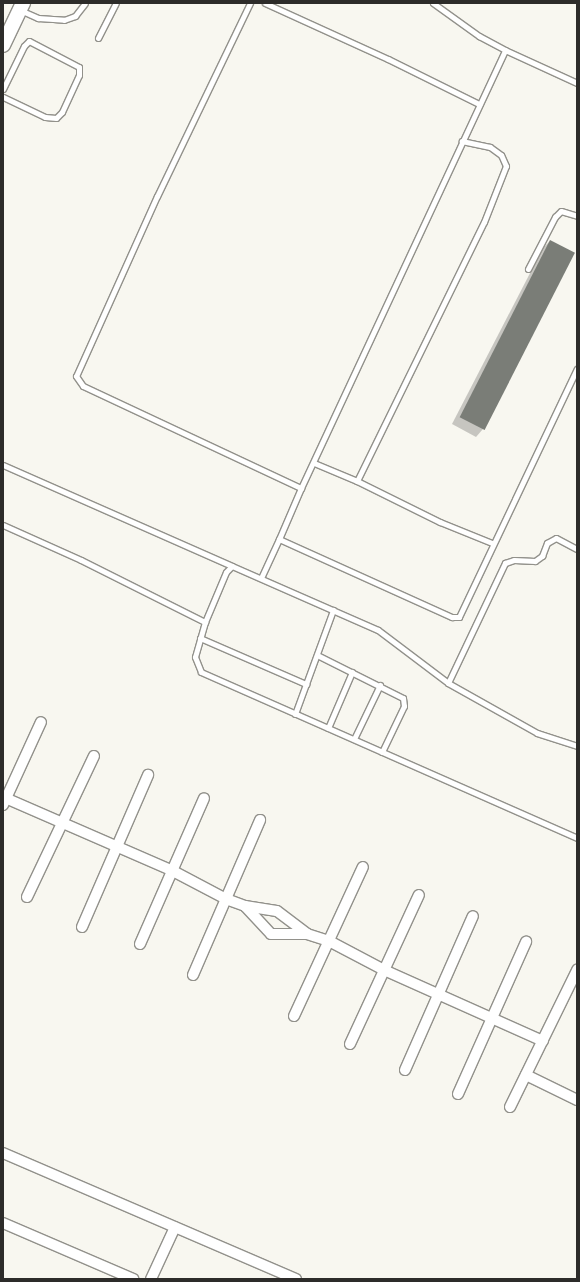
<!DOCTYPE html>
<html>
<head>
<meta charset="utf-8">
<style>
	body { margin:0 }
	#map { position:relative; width:580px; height:1282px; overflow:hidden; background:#f8f7f0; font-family:"Archivo Narrow",sans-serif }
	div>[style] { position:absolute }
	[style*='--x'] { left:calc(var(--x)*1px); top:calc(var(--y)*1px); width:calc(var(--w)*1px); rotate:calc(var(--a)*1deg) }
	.shadow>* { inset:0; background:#0003 }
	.building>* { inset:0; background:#7a7d77; transform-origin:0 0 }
	.roads { filter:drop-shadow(1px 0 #92918b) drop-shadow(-1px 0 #92918b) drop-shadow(0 1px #92918b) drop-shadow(0 -1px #92918b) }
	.lane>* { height:5px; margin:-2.5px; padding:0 2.5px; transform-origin:2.5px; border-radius:2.5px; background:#fff }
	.street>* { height:10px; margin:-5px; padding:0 5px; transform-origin:5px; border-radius:5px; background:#fff }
	.secondary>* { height:14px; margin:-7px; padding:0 7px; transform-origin:7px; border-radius:7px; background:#fff }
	span { translate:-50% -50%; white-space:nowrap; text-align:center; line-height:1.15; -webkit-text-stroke:4px #fff; paint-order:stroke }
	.frame { position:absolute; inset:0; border:4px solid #2d2c2a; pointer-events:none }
</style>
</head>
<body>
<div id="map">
	<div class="shadow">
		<div style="clip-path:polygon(550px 241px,483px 429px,476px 437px,452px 424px,543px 248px)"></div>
	</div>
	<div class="building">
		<div style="left:550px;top:240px;width:28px;height:199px;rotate:27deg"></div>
	</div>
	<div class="roads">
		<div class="lane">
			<div style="--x:250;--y:3;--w:214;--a:115.7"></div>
			<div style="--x:157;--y:196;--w:197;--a:114.2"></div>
			<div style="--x:76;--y:376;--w:12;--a:55"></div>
			<div style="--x:83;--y:386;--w:241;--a:25.1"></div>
			<div style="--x:301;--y:488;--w:483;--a:-65"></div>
			<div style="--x:265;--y:3;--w:135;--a:24.5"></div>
			<div style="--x:388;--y:59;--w:102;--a:26.3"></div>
			<div style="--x:433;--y:3;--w:57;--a:35.7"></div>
			<div style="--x:479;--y:36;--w:30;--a:28"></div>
			<div style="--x:505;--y:50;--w:79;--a:24.6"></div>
			<div style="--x:20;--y:10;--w:20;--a:24"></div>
			<div style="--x:38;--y:18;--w:26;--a:4"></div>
			<div style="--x:64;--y:20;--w:12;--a:-20"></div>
			<div style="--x:75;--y:16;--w:16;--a:-52"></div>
			<div style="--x:98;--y:38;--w:39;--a:-63"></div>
			<div style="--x:3;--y:89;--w:48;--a:-64"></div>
			<div style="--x:24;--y:46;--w:7;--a:-45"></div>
			<div style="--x:29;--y:41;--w:56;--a:27.5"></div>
			<div style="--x:79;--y:67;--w:8;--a:90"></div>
			<div style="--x:79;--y:75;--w:41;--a:114.7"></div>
			<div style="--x:62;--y:112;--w:8;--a:135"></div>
			<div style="--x:56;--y:118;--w:11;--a:-175"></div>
			<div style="--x:45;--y:117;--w:47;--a:-154.5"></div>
			<div style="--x:528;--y:269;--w:59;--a:-62.6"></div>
			<div style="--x:555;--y:217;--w:8;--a:-45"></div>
			<div style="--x:561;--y:211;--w:17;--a:17"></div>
			<div style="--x:314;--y:463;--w:47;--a:22.7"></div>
			<div style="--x:357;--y:481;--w:288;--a:-63.9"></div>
			<div style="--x:484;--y:222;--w:60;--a:-68.6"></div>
			<div style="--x:506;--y:166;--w:12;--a:-114"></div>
			<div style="--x:501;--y:155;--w:14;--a:-144"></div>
			<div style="--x:490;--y:147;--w:29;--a:-168"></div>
			<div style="--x:3;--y:465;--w:250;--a:23.8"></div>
			<div style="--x:357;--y:481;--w:93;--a:26.3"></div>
			<div style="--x:440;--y:522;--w:56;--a:22"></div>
			<div style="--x:301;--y:488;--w:56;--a:113.3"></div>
			<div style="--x:279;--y:539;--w:190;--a:24.3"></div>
			<div style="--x:452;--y:617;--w:7;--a:0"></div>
			<div style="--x:459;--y:617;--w:275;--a:-64.6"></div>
			<div style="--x:3;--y:525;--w:85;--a:24.2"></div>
			<div style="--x:81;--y:560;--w:139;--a:26.6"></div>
			<div style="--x:205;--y:622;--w:36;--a:106"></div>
			<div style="--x:195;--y:657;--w:16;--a:68"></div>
			<div style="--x:201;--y:672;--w:411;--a:23.8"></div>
			<div style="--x:261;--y:578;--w:43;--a:-65.2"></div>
			<div style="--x:205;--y:622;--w:54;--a:-67.2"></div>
			<div style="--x:226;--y:572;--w:8;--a:-45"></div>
			<div style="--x:232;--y:566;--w:159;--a:23.7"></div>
			<div style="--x:378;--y:630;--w:88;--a:37.1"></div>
			<div style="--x:448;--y:683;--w:102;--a:29.3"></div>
			<div style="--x:537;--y:733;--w:42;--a:18"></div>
			<div style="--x:200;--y:638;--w:116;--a:23.5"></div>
			<div style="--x:317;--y:655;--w:96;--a:26.6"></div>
			<div style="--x:403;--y:698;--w:8;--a:83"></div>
			<div style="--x:404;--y:706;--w:51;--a:115.6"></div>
			<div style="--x:448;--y:683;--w:133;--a:-64.6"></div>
			<div style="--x:505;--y:563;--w:9;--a:-18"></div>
			<div style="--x:514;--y:560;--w:21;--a:3"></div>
			<div style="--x:535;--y:561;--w:9;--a:-36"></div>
			<div style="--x:542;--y:556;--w:14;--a:-69"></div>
			<div style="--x:547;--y:543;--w:10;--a:-29"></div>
			<div style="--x:556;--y:538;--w:24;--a:28"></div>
			<div style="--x:295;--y:714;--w:111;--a:-69.9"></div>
			<div style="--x:328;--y:728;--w:61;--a:-66.8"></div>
			<div style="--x:354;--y:739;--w:60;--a:-64.3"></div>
		</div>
		<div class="street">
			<div style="--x:3;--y:797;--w:183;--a:23.5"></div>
			<div style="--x:171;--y:870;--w:62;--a:27.8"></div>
			<div style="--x:226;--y:899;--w:20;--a:20"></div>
			<div style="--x:245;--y:906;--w:32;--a:9"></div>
			<div style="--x:277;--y:911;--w:38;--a:37"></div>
			<div style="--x:307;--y:934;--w:23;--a:18"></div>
			<div style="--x:329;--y:941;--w:62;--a:27.8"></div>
			<div style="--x:384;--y:970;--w:174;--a:24.1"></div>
			<div style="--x:3;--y:805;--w:91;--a:-65.4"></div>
			<div style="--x:27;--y:897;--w:156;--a:-64.6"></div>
			<div style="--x:245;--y:906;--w:38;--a:47"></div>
			<div style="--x:271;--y:934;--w:36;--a:0"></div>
			<div style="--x:82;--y:927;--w:166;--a:-66.5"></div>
			<div style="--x:140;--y:944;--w:159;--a:-66.3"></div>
			<div style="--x:193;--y:975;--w:169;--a:-66.6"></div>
			<div style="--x:294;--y:1016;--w:164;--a:-65.2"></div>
			<div style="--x:350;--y:1044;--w:164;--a:-65.2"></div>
			<div style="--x:405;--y:1070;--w:168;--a:-66.2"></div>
			<div style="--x:526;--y:1075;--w:57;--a:26.1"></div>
			<div style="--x:458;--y:1094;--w:167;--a:-65.9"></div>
			<div style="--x:510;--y:1107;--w:153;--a:-63.9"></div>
			<div style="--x:3;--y:1153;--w:319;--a:23.3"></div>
			<div style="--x:3;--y:1223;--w:142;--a:23.3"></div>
			<div style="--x:151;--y:1279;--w:57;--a:-65.2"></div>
		</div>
		<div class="secondary">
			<div style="--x:3;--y:45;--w:47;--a:-64.5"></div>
		</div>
	</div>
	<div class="frame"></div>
</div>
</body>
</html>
